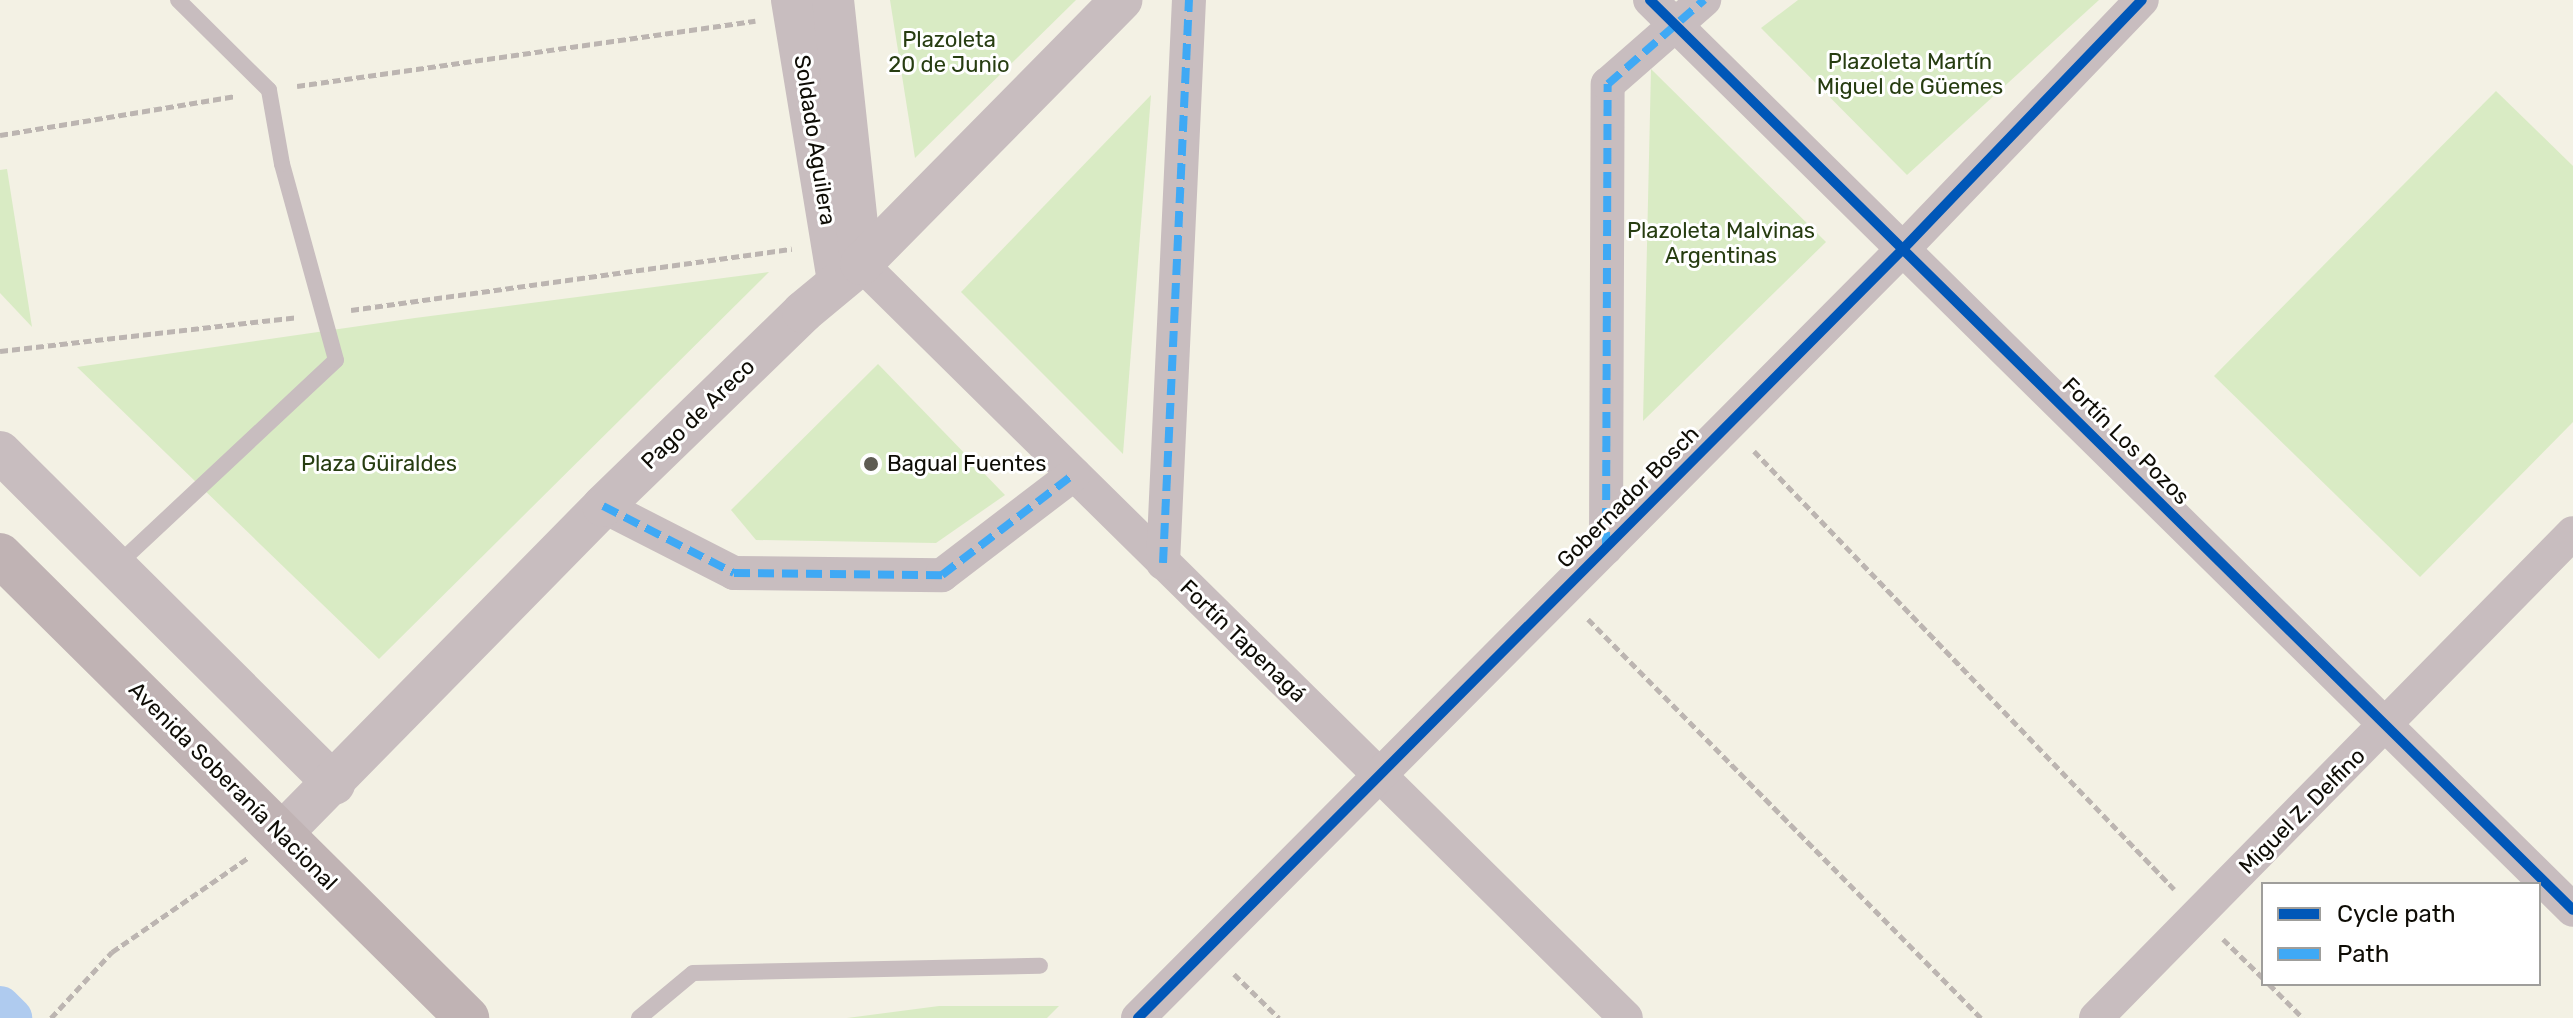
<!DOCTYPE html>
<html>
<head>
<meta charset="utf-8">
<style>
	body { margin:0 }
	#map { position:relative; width:2573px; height:1018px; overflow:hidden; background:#f3f1e4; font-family:Rubik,sans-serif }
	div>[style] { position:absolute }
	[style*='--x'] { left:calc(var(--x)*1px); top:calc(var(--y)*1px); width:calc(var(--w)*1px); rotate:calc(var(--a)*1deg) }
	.green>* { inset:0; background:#d9ebc4 }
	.canal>* { height:42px; margin:-21px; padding:0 21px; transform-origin:21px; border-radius:21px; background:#afcbef }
	.path>* { height:5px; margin-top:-2.5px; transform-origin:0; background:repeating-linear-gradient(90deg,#bcb5b1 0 8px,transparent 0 12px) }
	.service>* { height:16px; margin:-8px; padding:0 8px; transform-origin:8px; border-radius:8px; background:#c8bdbf }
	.minor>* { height:34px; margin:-17px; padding:0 17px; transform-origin:17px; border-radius:17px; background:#c8bdbf }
	.tertiary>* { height:42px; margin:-21px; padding:0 21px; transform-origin:21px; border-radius:21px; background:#c8bdbf }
	.secondary>* { height:44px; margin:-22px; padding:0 22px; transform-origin:22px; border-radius:22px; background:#c0b3b4 }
	.quiet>* { height:8px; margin-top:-4px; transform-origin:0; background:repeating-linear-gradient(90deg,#3fa9f5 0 16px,transparent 0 24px) }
	.cycleway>* { height:10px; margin:-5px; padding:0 5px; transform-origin:5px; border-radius:5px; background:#0057b8 }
	.dots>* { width:22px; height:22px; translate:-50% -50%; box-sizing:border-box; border:4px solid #fff; border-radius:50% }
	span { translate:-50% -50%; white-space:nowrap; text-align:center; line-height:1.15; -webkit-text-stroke:6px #fff; paint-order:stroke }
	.park-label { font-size:22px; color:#273d11 }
	.street-label { font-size:22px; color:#0e0c05 }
	.poi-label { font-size:22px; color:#0e0c05 }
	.left { translate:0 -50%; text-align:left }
	.legend { position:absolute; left:2261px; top:882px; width:280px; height:104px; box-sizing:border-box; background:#fff; border:2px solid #9f9e9b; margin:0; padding:10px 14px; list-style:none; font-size:24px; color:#0e0c05 }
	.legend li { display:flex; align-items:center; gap:16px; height:40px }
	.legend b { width:40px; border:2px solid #9f9e9b }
</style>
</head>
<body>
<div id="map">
	<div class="green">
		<div style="clip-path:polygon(890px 0,1076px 0,915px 158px)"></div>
		<div style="clip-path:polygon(1798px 0,2099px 0,1907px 175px,1761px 28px)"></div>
		<div style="clip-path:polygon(1651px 69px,1826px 242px,1643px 421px)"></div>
		<div style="clip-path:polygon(2496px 91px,2573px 166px,2573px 422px,2420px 577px,2214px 376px)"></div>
		<div style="clip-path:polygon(1151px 95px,1123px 454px,961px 292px)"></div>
		<div style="clip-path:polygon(7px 169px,32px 327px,0 293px,0 170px)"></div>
		<div style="clip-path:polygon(769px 272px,379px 659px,77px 367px,415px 318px)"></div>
		<div style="clip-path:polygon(878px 364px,1005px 495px,936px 543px,756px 540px,731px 510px)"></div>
		<div style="clip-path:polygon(939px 1006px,1059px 1006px,1047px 1018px,847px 1018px)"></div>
	</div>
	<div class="canal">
		<div style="--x:0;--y:1007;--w:16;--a:45"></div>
	</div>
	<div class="path">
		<div style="--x:297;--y:86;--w:463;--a:-8.1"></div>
		<div style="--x:0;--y:135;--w:239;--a:-9.4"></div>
		<div style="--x:351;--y:310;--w:445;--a:-7.9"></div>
		<div style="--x:0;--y:351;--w:299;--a:-6.5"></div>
		<div style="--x:1754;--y:451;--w:607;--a:46.2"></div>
		<div style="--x:1588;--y:619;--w:560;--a:45.43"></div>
		<div style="--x:2223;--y:939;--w:56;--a:44.3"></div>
		<div style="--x:1234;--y:974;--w:63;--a:44.4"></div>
		<div style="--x:2269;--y:984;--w:48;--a:45"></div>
		<div style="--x:51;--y:1018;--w:90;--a:-47.3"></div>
		<div style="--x:112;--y:952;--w:165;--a:-34.7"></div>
	</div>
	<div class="service">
		<div style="--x:116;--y:566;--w:301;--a:-43.1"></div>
		<div style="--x:336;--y:360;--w:203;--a:-105.4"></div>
		<div style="--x:282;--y:164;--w:75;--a:-100"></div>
		<div style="--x:269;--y:90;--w:128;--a:-135.3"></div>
		<div style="--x:639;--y:1018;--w:70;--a:-39.8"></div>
		<div style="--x:693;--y:973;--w:347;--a:-1.2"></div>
	</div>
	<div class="minor">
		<div style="--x:1650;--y:0;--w:1296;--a:44.59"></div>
		<div style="--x:861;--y:264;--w:1074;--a:44.59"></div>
		<div style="--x:603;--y:506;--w:147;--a:27.1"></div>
		<div style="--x:734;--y:573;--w:208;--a:0.6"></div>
		<div style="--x:942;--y:575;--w:166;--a:-37.4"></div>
		<div style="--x:1606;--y:548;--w:464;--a:-89.8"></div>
		<div style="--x:1608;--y:84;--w:128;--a:-41.2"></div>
		<div style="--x:1163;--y:563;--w:564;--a:-87.36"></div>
		<div style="--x:1138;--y:1018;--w:1085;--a:-45.15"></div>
		<div style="--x:1903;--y:249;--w:345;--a:-46.2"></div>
		<div style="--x:2096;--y:1018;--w:680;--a:-45.48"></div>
	</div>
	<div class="tertiary">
		<div style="--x:792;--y:0;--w:285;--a:80.7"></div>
		<div style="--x:833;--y:0;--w:255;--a:83.9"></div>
		<div style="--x:0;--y:452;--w:471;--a:44.8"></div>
		<div style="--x:281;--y:834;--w:460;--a:-45.5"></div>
		<div style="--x:603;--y:506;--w:279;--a:-44.1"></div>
		<div style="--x:803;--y:312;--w:75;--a:-39.6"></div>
		<div style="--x:861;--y:264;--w:371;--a:-45.4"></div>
	</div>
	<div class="secondary">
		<div style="--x:0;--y:555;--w:658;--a:44.75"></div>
	</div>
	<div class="quiet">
		<div style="--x:603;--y:506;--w:147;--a:27.1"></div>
		<div style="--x:734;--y:573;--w:208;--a:0.6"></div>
		<div style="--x:942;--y:575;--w:166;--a:-37.4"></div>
		<div style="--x:1606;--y:548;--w:464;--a:-89.8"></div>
		<div style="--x:1608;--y:84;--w:128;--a:-41.2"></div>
		<div style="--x:1163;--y:563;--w:564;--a:-87.36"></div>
	</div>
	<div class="cycleway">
		<div style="--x:1650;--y:0;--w:1296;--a:44.59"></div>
		<div style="--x:1138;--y:1018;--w:1085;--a:-45.15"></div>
		<div style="--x:1903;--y:249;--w:345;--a:-46.2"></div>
	</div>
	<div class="dots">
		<div style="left:871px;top:464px;background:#5e5c53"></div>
	</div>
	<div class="park-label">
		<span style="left:949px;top:52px">Plazoleta<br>20 de Junio</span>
		<span style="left:1910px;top:74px">Plazoleta Martín<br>Miguel de Güemes</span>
		<span style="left:1721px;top:243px">Plazoleta Malvinas<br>Argentinas</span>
		<span style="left:379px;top:464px">Plaza Güiraldes</span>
	</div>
	<div class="street-label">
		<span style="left:815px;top:140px;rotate:81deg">Soldado Aguilera</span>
		<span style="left:698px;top:414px;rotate:-44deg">Pago de Areco</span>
		<span style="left:2126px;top:441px;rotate:45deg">Fortín Los Pozos</span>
		<span style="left:1628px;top:497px;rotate:-45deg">Gobernador Bosch</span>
		<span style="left:1243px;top:641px;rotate:44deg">Fortín Tapenagá</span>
		<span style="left:233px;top:786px;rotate:45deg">Avenida Soberanía Nacional</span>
		<span style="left:2302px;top:811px;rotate:-45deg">Miguel Z. Delfino</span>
	</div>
	<div class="poi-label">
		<span class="left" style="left:887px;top:464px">Bagual Fuentes</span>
	</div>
	<ul class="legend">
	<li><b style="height:10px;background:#0057b8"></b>Cycle path</li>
	<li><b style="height:10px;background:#3fa9f5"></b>Path</li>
	</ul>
</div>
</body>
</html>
